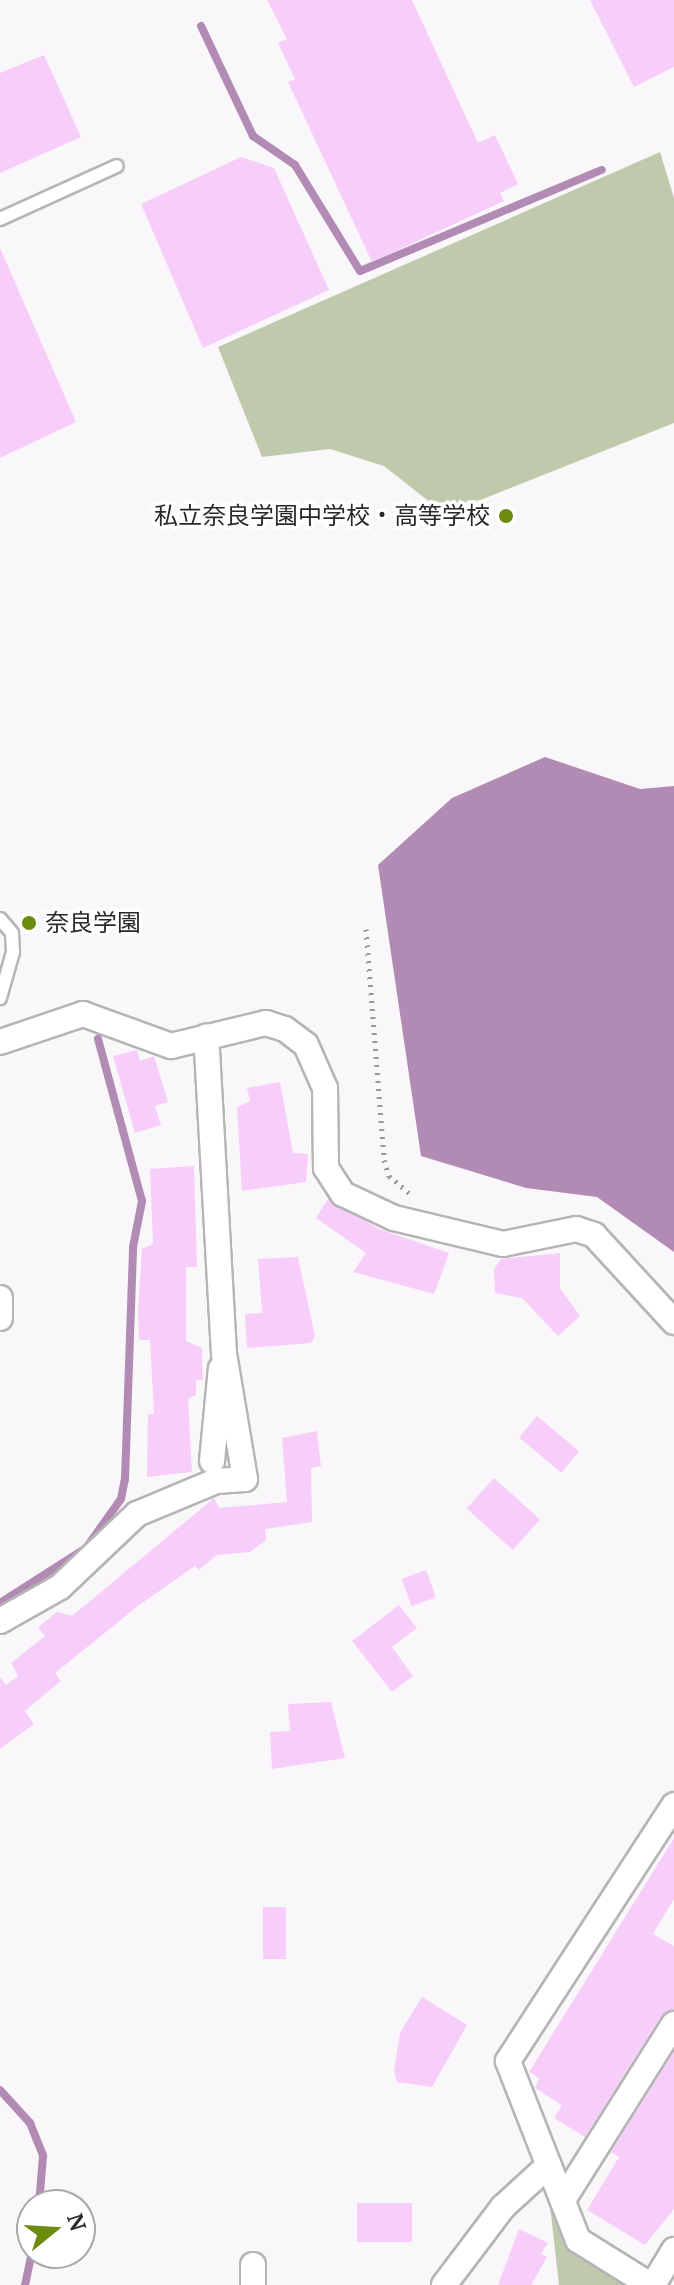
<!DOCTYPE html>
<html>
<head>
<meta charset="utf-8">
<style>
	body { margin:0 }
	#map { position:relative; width:674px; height:2285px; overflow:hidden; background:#faf7fa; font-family:"PT Serif","Noto Sans JP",serif }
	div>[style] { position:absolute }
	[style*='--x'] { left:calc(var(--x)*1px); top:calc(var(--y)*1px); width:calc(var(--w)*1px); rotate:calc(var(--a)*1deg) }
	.green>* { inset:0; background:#becaab }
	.water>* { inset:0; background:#b28bb4 }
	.stream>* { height:8px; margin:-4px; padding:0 4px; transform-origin:4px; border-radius:4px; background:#b28bb4 }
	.building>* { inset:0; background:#f7cef9; transform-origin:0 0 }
	.path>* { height:5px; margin-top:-2.5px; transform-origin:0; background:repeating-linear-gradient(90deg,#999799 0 2px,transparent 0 8px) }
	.roads { filter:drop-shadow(2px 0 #b6b4b6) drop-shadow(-2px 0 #b6b4b6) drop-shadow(0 2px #b6b4b6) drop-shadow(0 -2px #b6b4b6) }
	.service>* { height:12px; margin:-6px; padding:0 6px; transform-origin:6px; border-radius:6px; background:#fff }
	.minor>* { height:24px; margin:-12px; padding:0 12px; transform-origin:12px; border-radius:12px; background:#fff }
	.dots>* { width:22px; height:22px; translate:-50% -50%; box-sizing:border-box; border:4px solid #fff; border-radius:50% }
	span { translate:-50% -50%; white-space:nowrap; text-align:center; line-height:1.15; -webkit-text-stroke:7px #fff; paint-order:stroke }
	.poi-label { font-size:24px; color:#2a292a }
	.right { translate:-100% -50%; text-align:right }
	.left { translate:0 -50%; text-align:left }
	.north { position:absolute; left:16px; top:2189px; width:80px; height:80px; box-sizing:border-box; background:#fff; border:2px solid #aaa9aa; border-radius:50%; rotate:72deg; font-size:22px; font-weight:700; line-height:32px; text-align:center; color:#2a292a }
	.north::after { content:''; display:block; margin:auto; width:28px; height:36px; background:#6c8c0d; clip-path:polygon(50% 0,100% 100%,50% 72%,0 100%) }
</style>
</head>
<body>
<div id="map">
	<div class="green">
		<div style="clip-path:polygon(660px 152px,674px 198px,674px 423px,445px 514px,384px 466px,330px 449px,262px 457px,218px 347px)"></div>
		<div style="clip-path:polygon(550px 2206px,568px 2245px,625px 2285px,559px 2285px)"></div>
	</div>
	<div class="water">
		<div style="clip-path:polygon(545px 757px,640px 789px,674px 786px,674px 1252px,597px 1197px,526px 1188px,421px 1156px,378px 865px,452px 798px)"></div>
	</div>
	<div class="stream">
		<div style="--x:201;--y:26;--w:122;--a:64.7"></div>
		<div style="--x:253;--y:136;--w:51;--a:34.6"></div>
		<div style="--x:295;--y:165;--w:124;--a:58.5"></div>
		<div style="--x:360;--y:271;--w:262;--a:-22.7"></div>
		<div style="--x:0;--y:1603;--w:102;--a:-32.6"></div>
		<div style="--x:86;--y:1548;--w:60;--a:-54.5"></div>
		<div style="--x:121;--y:1499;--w:20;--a:-79"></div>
		<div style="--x:125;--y:1479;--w:232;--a:-88"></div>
		<div style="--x:133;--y:1247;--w:47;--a:-78.9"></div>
		<div style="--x:142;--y:1201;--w:168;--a:-105.2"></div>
		<div style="--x:0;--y:2090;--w:45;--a:47.7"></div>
		<div style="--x:30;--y:2123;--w:35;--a:68"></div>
		<div style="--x:43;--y:2156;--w:49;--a:94.7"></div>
		<div style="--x:25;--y:2285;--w:33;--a:-78"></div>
	</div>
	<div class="building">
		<div style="clip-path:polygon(267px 0,412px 0,478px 143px,495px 135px,518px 184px,500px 193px,504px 201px,372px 262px,288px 82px,295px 79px,278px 43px,287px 39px)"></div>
		<div style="clip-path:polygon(590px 0,674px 0,674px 67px,634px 87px)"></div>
		<div style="clip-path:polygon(44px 55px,81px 137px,0 173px,0 73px)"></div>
		<div style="clip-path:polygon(241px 157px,274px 168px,329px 290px,203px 348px,141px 204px)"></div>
		<div style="clip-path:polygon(0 248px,76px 422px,0 458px)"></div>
		<div style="clip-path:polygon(137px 1050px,140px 1061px,154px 1056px,168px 1102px,155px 1106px,161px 1125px,135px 1133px,113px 1056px)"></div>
		<div style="clip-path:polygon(280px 1082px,293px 1153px,308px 1154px,306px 1182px,242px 1191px,237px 1107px,250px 1101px,247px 1088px)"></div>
		<div style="clip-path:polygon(194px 1166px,197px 1267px,186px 1267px,186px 1341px,202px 1348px,203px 1380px,196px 1380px,196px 1395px,188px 1399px,192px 1472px,147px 1477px,148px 1414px,154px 1414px,150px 1340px,139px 1340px,138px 1312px,142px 1249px,153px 1244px,150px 1169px)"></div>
		<div style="clip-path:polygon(328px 1199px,379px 1229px,449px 1253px,434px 1294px,353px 1272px,366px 1253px,316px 1218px)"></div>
		<div style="clip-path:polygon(560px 1253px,560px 1288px,580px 1316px,558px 1336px,522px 1298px,495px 1293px,494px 1269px,501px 1259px)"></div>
		<div style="clip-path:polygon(298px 1257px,315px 1336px,311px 1343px,247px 1348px,245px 1314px,262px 1313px,258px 1259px)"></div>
		<div style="left:537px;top:1416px;width:55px;height:28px;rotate:40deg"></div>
		<div style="clip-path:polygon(317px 1431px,321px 1466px,311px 1468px,312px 1522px,265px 1529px,266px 1540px,250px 1552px,217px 1555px,199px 1570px,195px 1566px,138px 1606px,55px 1673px,61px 1681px,25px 1711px,34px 1724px,0 1749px,0 1677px,6px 1685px,18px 1676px,11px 1663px,45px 1636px,38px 1627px,57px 1612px,72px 1616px,214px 1498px,219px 1508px,287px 1502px,282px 1438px)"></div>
		<div style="left:494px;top:1478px;width:62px;height:41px;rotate:42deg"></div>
		<div style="left:426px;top:1570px;width:29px;height:26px;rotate:70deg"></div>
		<div style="clip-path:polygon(399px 1605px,417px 1628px,392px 1647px,413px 1676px,392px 1692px,352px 1641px)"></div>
		<div style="clip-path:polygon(331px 1702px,345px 1758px,272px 1769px,270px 1732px,290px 1731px,288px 1704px)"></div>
		<div style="clip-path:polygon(674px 1838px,674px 1899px,653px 1934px,674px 1946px,674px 2009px,661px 2016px,585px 2137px,554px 2118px,562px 2105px,535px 2088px,539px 2078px,529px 2072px)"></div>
		<div style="left:263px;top:1907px;width:23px;height:52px"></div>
		<div style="clip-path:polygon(422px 1997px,467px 2025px,432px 2087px,397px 2082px,394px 2071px,400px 2033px)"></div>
		<div style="clip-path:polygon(674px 2052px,674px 2209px,645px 2245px,587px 2210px,619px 2157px,611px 2152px)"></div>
		<div style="left:412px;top:2203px;width:39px;height:55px;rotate:90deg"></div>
		<div style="clip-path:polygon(519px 2229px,548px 2243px,541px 2254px,547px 2257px,531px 2285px,498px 2285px)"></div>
	</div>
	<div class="path">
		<div style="--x:366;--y:929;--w:232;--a:85.5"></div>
		<div style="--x:384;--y:1160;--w:17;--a:73"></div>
		<div style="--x:389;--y:1176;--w:26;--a:40"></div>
	</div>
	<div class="roads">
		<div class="service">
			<div style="--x:0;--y:219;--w:128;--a:-24.4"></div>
			<div style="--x:0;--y:919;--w:18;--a:49"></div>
			<div style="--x:12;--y:933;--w:19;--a:87"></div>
			<div style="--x:13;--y:952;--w:48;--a:105.8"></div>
		</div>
		<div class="minor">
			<div style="--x:0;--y:1042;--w:88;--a:-18.6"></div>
			<div style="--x:83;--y:1014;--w:94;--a:20"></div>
			<div style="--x:171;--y:1046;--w:98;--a:-13.6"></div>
			<div style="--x:266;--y:1023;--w:20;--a:18"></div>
			<div style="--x:285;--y:1029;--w:26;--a:37"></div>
			<div style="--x:306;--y:1045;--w:47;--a:66.2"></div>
			<div style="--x:325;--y:1088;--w:80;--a:89.3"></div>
			<div style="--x:326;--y:1168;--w:31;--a:57"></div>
			<div style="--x:343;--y:1194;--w:56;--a:25.2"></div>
			<div style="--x:394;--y:1218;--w:112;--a:13.4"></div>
			<div style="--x:503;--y:1244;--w:75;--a:-11.6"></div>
			<div style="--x:576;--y:1229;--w:19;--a:18"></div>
			<div style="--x:594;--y:1235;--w:118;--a:47.4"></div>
			<div style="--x:0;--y:1298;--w:20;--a:90"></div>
			<div style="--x:212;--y:1461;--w:93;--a:-84.5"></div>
			<div style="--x:0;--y:1621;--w:69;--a:-29.5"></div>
			<div style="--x:60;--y:1587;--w:106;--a:-43.5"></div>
			<div style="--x:137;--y:1514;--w:86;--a:-22.7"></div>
			<div style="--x:216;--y:1481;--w:29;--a:-4"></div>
			<div style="--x:245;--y:1479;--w:127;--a:-99.5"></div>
			<div style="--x:224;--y:1354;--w:318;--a:-93.2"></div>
			<div style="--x:563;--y:2200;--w:208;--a:-57.8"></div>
			<div style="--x:253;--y:2285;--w:20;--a:-90"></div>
			<div style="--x:444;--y:2285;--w:98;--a:-52.9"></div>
			<div style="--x:503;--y:2207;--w:62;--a:-42.4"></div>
			<div style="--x:650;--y:2285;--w:85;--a:-148"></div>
			<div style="--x:578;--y:2240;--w:192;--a:-111.4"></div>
			<div style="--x:508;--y:2061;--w:305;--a:-57"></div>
			<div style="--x:653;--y:2285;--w:41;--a:-59"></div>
		</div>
	</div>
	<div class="dots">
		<div style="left:506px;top:516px;background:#6c8c0d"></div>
		<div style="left:29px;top:923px;background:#6c8c0d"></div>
	</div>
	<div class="poi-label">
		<span class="right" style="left:490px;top:516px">私立奈良学園中学校・高等学校</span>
		<span class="left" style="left:45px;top:923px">奈良学園</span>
	</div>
	<div class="north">N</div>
</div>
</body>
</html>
